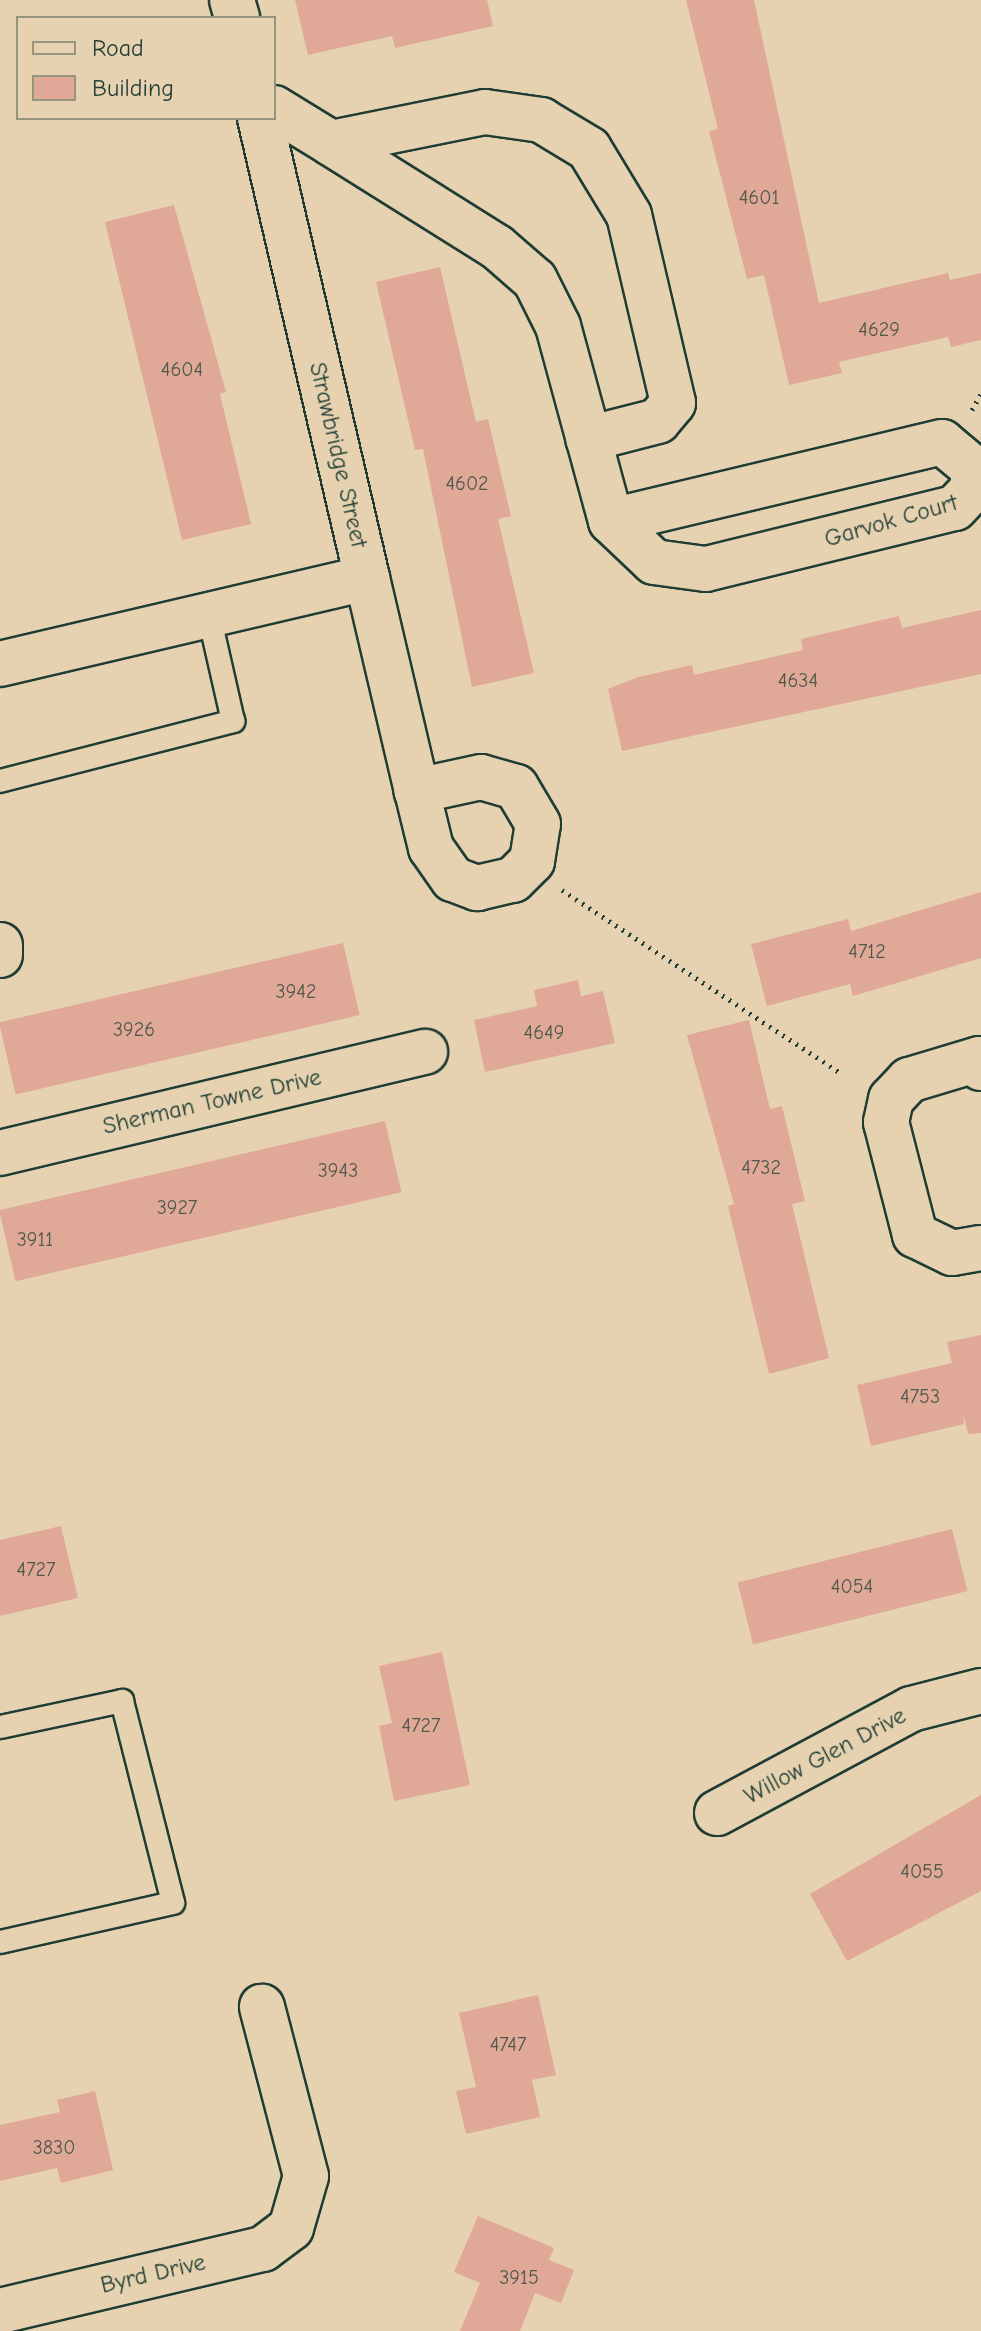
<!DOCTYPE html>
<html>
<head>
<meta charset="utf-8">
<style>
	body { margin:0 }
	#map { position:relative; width:981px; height:2331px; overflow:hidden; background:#e6d2b0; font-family:"Comic Neue",sans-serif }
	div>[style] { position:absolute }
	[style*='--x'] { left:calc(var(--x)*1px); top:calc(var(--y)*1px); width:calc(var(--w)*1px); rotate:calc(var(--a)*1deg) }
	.building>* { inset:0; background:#e0a997; transform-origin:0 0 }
	.path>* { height:5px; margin-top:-2.5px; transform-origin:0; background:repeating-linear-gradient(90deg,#1f3d34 0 2px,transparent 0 8px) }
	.roads { filter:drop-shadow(2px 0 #1f3d34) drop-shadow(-2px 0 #1f3d34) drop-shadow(0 2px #1f3d34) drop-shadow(0 -2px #1f3d34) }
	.lane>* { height:22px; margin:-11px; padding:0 11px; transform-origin:11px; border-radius:11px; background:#e6d2b0 }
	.street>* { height:44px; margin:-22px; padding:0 22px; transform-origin:22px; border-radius:22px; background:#e6d2b0 }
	span { translate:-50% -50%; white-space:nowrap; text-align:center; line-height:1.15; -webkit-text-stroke:7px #e6d2b0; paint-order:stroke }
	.number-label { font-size:20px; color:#4f584d }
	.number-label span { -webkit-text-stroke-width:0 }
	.street-label { font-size:24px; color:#1f3d34 }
	.legend { position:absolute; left:16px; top:16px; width:260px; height:104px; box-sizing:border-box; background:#e6d2b0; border:2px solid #96967e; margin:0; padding:10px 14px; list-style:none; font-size:24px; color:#1f3d34 }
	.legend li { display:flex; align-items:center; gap:16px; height:40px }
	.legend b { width:40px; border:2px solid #96967e }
</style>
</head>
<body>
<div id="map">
	<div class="building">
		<div style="clip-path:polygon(295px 0,487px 0,493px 26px,395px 48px,392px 36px,308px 55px)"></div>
		<div style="clip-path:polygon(686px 0,754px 0,819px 303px,948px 273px,950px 280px,981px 273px,981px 340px,951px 347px,948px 337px,839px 362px,842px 373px,789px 385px,764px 275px,747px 279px,709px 131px,718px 129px)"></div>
		<div style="clip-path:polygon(174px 205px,226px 392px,220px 394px,251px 524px,182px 540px,105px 222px)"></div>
		<div style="clip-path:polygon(440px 267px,476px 422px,488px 419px,511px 516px,498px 519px,534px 673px,472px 687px,423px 449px,415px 450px,376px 282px)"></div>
		<div style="clip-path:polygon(981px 610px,981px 674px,622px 751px,608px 689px,638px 677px,692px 665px,694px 675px,803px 650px,801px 639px,899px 616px,902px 628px)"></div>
		<div style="clip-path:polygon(981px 892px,981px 958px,853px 996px,850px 984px,767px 1006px,751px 944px,848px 919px,851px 931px)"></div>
		<div style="left:343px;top:943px;width:74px;height:353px;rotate:77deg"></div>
		<div style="clip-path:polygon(578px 980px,581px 996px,603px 991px,615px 1043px,485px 1072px,474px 1020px,537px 1006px,534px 990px)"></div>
		<div style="clip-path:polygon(749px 1020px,770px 1109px,782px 1106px,805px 1201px,792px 1204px,829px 1358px,769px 1374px,728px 1206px,734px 1204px,687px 1035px)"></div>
		<div style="left:385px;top:1121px;width:73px;height:396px;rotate:77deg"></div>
		<div style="clip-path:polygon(981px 1335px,981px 1433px,968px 1434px,963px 1412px,964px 1424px,871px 1446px,857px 1385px,952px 1363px,947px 1342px)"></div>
		<div style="clip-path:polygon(61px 1526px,78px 1598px,0 1616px,0 1540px)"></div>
		<div style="left:952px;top:1529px;width:64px;height:221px;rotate:76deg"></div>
		<div style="clip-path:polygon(442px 1652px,470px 1785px,394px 1801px,379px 1726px,392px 1723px,379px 1666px)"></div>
		<div style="clip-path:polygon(981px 1795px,981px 1891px,847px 1961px,810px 1894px)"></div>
		<div style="clip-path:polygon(538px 1995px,556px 2075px,532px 2080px,540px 2117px,466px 2134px,456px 2091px,476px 2087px,459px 2013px)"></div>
		<div style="clip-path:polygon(95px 2091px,113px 2170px,61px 2183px,57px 2168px,0 2181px,0 2125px,60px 2112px,57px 2100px)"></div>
		<div style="clip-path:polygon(478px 2216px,554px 2248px,549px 2260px,574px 2270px,561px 2303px,535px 2293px,520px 2331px,460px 2331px,480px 2283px,454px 2272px)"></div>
	</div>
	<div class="path">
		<div style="--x:972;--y:410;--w:18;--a:-61"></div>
		<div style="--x:562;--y:890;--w:331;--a:33.3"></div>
	</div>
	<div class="roads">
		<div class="lane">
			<div style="--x:0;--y:781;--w:241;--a:-14.4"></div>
			<div style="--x:233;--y:721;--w:109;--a:-102.8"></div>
			<div style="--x:0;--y:1727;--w:125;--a:-12"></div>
			<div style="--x:122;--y:1701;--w:208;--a:75.8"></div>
			<div style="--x:173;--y:1903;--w:177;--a:167.3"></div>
		</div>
		<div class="street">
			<div style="--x:232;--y:0;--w:19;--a:74"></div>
			<div style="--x:274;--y:108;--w:67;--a:31.6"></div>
			<div style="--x:331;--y:143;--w:157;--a:-11.4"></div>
			<div style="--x:485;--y:112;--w:57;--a:8.1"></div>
			<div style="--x:541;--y:120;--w:56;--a:31.1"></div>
			<div style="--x:589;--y:149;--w:77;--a:58.8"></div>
			<div style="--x:629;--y:215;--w:193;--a:76.8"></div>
			<div style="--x:673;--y:403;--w:23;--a:130"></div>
			<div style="--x:658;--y:421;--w:72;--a:165.6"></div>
			<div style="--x:260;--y:118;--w:472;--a:76.9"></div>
			<div style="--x:367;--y:578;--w:219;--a:76.8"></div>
			<div style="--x:417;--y:791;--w:59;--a:76.2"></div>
			<div style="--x:431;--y:848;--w:38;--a:55"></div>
			<div style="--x:453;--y:879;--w:26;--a:21"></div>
			<div style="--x:477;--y:888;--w:37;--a:-13"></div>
			<div style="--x:513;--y:880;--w:27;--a:-45"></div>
			<div style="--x:532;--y:861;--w:37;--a:-81"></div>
			<div style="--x:538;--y:824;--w:43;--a:-120.7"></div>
			<div style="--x:516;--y:787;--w:36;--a:-164"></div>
			<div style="--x:481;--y:777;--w:66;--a:167.7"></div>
			<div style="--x:331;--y:143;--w:196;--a:32.1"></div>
			<div style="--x:497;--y:247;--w:50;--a:41"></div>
			<div style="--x:535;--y:280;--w:51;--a:63.4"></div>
			<div style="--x:558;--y:326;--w:202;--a:74.8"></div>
			<div style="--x:611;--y:521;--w:59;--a:43.6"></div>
			<div style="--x:654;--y:562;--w:52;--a:7.7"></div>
			<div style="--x:706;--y:569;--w:256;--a:-13.8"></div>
			<div style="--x:955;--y:508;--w:26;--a:-47"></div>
			<div style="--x:973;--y:489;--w:21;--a:-90"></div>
			<div style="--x:973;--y:468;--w:40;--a:-140"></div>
			<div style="--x:942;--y:442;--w:340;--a:166.6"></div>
			<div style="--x:0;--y:664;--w:377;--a:-13.2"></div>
			<div style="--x:0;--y:945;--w:10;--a:90"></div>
			<div style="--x:981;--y:1068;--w:9;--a:-103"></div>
			<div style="--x:979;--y:1059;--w:73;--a:163.3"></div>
			<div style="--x:909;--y:1080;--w:26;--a:133"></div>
			<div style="--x:891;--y:1099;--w:24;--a:102"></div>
			<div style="--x:886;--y:1122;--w:117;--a:75.6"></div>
			<div style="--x:915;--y:1235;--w:41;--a:25.9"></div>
			<div style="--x:952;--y:1253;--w:29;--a:-10"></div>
			<div style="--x:0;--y:1153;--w:437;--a:-13.4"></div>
			<div style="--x:717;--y:1813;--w:220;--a:-28.2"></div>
			<div style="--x:911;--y:1709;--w:72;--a:-14.4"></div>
			<div style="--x:0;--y:2311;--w:270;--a:-13.3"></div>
			<div style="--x:263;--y:2249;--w:35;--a:-37"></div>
			<div style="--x:291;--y:2228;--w:54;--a:-73.9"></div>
			<div style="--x:306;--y:2176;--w:175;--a:-104.6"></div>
		</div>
	</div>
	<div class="number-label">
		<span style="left:759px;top:197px">4601</span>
		<span style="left:879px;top:329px">4629</span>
		<span style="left:182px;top:369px">4604</span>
		<span style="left:467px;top:483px">4602</span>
		<span style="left:798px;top:680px">4634</span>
		<span style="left:867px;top:951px">4712</span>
		<span style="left:296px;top:991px">3942</span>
		<span style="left:134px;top:1029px">3926</span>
		<span style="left:544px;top:1032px">4649</span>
		<span style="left:761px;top:1167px">4732</span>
		<span style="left:338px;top:1170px">3943</span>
		<span style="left:177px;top:1207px">3927</span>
		<span style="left:35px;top:1239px">3911</span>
		<span style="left:920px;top:1396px">4753</span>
		<span style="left:36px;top:1569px">4727</span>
		<span style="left:852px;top:1586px">4054</span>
		<span style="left:421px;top:1725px">4727</span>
		<span style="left:922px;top:1871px">4055</span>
		<span style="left:508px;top:2044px">4747</span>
		<span style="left:54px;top:2147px">3830</span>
		<span style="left:519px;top:2277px">3915</span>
	</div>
	<div class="street-label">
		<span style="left:338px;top:455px;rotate:77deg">Strawbridge Street</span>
		<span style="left:891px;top:521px;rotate:-16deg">Garvok Court</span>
		<span style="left:212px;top:1102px;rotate:-13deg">Sherman Towne Drive</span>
		<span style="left:825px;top:1756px;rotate:-28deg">Willow Glen Drive</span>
		<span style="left:153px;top:2274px;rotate:-13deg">Byrd Drive</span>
	</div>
	<ul class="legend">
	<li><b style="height:10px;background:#e6d2b0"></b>Road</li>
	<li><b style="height:22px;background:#e0a997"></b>Building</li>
	</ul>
</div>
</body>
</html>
